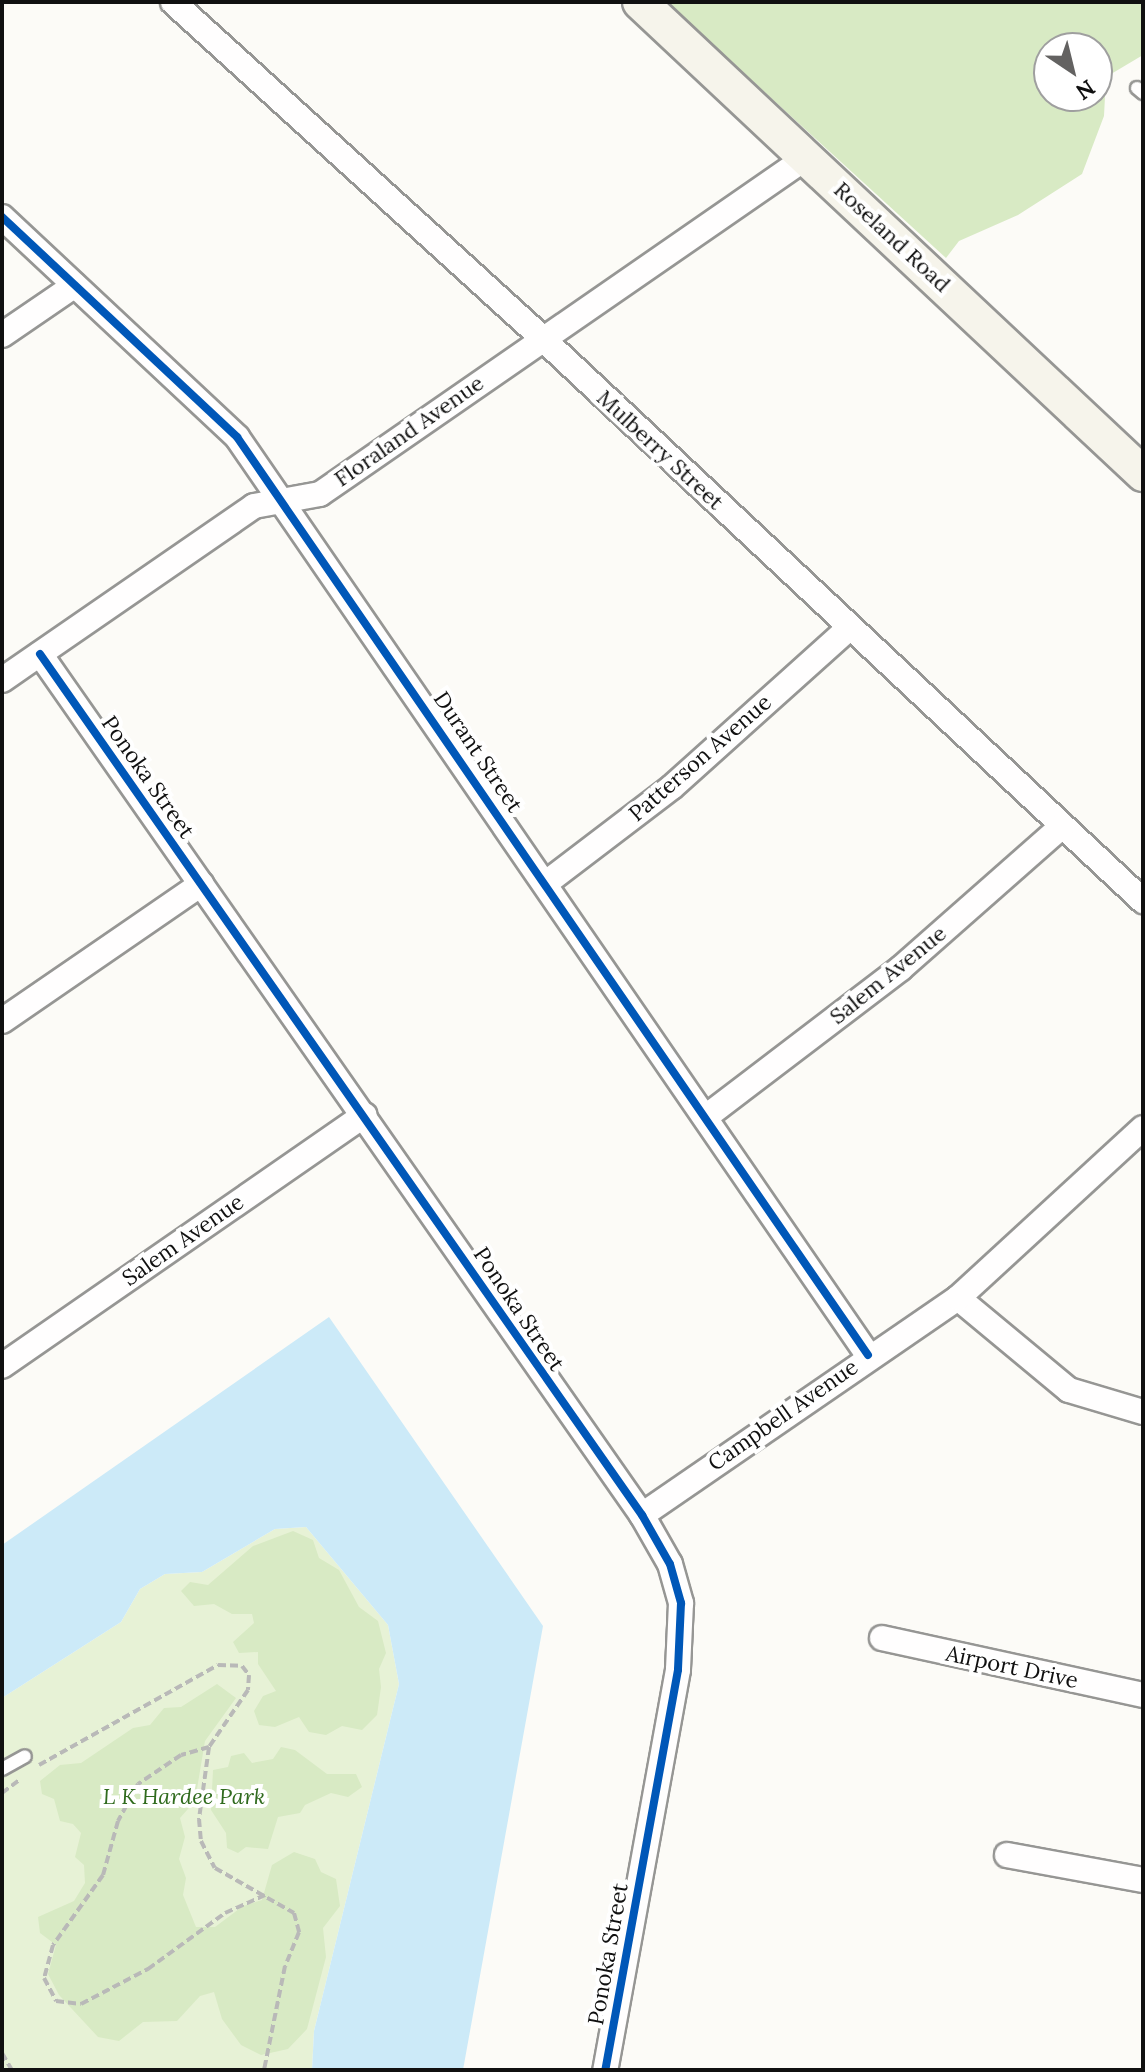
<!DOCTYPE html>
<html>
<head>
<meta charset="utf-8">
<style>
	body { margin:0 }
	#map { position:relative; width:1145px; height:2072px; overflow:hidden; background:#fcfbf7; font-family:Lora,serif }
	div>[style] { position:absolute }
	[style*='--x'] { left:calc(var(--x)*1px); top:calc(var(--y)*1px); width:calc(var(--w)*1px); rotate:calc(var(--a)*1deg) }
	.green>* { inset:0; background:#e7f2d6 }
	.forest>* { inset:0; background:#d8eac4 }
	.water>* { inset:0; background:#cceaf8 }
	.path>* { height:4px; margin-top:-2px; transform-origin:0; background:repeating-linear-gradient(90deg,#b9b9b8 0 8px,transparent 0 12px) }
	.roads { filter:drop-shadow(2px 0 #969694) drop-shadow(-2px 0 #969694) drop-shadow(0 2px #969694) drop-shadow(0 -2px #969694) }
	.service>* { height:12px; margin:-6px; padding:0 6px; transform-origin:6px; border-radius:6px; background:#fffefe }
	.minor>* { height:24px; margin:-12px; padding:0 12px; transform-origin:12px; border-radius:12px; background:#fffefe }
	.secondary>* { height:34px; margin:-17px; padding:0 17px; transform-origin:17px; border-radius:17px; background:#f6f4eb }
	.cycleway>* { height:8px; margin:-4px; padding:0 4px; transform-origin:4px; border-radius:4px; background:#0057b8 }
	span { translate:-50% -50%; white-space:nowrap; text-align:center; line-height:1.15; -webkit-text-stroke:8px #fff; paint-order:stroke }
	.street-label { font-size:22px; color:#101010 }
	.park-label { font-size:22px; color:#306b1e; font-style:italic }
	.frame { position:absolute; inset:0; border:4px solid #101010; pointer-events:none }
	.north { position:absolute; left:1033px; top:32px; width:80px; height:80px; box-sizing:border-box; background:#fff; border:2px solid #9f9f9f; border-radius:50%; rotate:145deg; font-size:22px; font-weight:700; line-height:32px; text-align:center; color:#101010 }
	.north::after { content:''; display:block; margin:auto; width:28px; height:36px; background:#636261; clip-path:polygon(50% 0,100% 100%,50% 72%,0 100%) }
</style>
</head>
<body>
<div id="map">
	<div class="green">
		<div style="clip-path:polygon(306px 1527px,388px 1625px,399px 1684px,314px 2031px,312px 2070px,2px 2070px,2px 1698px,121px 1622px,140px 1589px,165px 1574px,202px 1572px,275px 1529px)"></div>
	</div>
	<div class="forest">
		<div style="clip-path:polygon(evenodd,666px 2px,1143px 2px,1143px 55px,1106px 77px,1104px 116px,1082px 174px,1018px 215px,959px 241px,946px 258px,666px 2px,1049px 48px,1097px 48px,1097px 96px,1049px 96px,1049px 48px)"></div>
		<div style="clip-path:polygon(293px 1531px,313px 1540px,319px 1558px,339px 1570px,359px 1607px,378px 1621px,386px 1653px,379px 1669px,381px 1687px,377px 1715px,362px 1730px,342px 1726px,326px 1735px,309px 1732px,299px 1717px,275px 1727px,259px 1725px,254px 1711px,263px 1696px,276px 1691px,258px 1664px,258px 1652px,239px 1653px,233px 1642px,254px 1623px,252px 1614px,232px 1614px,214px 1604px,194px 1606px,181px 1591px,190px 1582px,208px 1585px,253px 1546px)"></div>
		<div style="clip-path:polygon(217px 1684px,236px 1698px,205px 1741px,195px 1801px,180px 1818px,185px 1837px,179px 1859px,186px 1878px,183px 1895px,196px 1927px,215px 1927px,243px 1906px,262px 1900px,272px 1865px,294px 1852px,315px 1859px,321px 1872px,336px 1879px,340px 1906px,323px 1928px,326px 1957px,307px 2029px,288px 2049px,261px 2055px,241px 2045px,222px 2019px,214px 1992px,200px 1996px,177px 2021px,143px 2022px,119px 2041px,98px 2037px,59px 1995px,48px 1974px,56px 1945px,40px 1933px,38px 1917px,74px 1901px,85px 1883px,84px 1865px,75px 1857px,81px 1833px,73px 1824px,60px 1821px,54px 1799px,42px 1794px,40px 1781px,60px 1765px,81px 1763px,133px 1728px,150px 1725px,164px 1708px,181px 1707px)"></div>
		<div style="clip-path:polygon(281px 1747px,295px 1750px,327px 1774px,356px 1774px,362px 1787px,348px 1797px,331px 1793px,305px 1805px,300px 1813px,278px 1817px,268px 1849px,246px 1847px,238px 1853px,227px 1848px,226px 1833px,211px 1810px,213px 1770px,228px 1767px,231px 1756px,244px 1753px,252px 1763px,273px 1759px)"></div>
	</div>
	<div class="water">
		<div style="clip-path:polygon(329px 1317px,543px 1626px,463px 2070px,312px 2070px,314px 2031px,399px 1684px,388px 1625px,306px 1527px,275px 1529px,202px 1572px,165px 1574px,140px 1589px,121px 1622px,2px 1698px,2px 1545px)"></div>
	</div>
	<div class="path">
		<div style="--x:209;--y:1747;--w:29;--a:164"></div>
		<div style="--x:181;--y:1755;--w:52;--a:146"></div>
		<div style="--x:138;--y:1784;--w:42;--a:118.4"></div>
		<div style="--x:118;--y:1821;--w:56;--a:105.5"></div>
		<div style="--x:103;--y:1875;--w:86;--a:125.5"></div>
		<div style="--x:53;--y:1945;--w:34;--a:105"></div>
		<div style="--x:44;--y:1978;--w:26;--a:62"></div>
		<div style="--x:56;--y:2001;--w:25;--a:7"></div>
		<div style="--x:81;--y:2004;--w:76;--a:-27.6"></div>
		<div style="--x:148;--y:1969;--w:95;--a:-36"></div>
		<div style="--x:225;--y:1913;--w:44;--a:-24.2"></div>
		<div style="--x:39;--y:1765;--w:205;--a:-29.2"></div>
		<div style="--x:218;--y:1665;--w:24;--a:2"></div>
		<div style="--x:242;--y:1666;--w:11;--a:52"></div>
		<div style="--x:249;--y:1675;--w:15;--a:94"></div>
		<div style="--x:248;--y:1690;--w:69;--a:124.4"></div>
		<div style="--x:209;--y:1747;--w:73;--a:97.9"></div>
		<div style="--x:199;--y:1819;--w:22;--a:85"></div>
		<div style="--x:201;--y:1841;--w:30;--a:63"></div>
		<div style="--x:215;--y:1868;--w:91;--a:29.7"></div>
		<div style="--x:294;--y:1913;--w:20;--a:75"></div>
		<div style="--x:299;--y:1932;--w:37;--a:112"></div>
		<div style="--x:285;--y:1966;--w:106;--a:101.4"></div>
		<div style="--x:2;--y:1793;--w:21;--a:-37"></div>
		<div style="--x:2;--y:2053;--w:20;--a:60"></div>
	</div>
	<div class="roads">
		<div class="service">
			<div style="--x:1137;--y:88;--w:8;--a:40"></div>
			<div style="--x:2;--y:1769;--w:26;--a:-29"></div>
		</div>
		<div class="minor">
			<div style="--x:173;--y:2;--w:499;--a:42.3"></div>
			<div style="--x:542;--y:338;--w:824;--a:43.13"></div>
			<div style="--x:2;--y:217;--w:322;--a:43.1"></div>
			<div style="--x:237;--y:437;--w:1114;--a:55.5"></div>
			<div style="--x:2;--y:335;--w:88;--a:-34.4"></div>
			<div style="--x:40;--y:654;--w:1051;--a:55.04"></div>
			<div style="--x:642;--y:1515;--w:56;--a:60.3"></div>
			<div style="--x:670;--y:1564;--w:41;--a:74.2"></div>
			<div style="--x:681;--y:1603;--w:67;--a:92.6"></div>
			<div style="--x:678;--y:1670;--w:407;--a:100.3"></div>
			<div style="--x:2;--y:680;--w:306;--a:-34.6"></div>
			<div style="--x:254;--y:506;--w:67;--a:-10.3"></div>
			<div style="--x:320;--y:494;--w:592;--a:-34.68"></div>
			<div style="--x:546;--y:883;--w:158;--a:-37.3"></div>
			<div style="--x:672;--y:787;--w:238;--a:-41.9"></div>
			<div style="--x:2;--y:1021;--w:242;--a:-34.5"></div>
			<div style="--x:707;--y:1116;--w:244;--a:-37.3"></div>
			<div style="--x:901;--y:968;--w:215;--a:-41.4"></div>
			<div style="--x:958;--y:1298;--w:144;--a:39.7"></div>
			<div style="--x:1069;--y:1390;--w:77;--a:16.6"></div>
			<div style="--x:2;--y:1366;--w:441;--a:-34.7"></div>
			<div style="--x:642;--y:1515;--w:383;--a:-34.5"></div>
			<div style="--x:958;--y:1298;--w:251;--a:-42.6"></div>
			<div style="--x:882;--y:1638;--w:267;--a:12.3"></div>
			<div style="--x:1007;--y:1855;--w:138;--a:10.4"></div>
		</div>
		<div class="secondary">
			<div style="--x:640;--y:2;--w:690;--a:43.18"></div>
		</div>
	</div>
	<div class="cycleway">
		<div style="--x:2;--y:217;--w:322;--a:43.1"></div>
		<div style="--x:237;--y:437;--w:1114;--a:55.5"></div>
		<div style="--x:40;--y:654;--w:1051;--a:55.04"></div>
		<div style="--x:642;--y:1515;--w:56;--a:60.3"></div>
		<div style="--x:670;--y:1564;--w:41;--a:74.2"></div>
		<div style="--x:681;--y:1603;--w:67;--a:92.6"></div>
		<div style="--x:678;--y:1670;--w:407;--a:100.3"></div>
	</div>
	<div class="street-label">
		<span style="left:892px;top:237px;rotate:43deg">Roseland Road</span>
		<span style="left:409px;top:431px;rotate:-35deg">Floraland Avenue</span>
		<span style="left:660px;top:450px;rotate:43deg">Mulberry Street</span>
		<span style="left:478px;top:752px;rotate:56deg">Durant Street</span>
		<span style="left:700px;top:758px;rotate:-41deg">Patterson Avenue</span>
		<span style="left:148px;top:777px;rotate:55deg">Ponoka Street</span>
		<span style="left:888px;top:975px;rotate:-39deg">Salem Avenue</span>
		<span style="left:183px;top:1240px;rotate:-35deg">Salem Avenue</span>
		<span style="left:519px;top:1309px;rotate:56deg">Ponoka Street</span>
		<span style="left:783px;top:1415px;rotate:-35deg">Campbell Avenue</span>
		<span style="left:1012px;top:1667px;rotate:12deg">Airport Drive</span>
		<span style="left:608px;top:1954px;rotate:-80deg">Ponoka Street</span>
	</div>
	<div class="park-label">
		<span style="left:184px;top:1797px">L K Hardee Park</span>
	</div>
	<div class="frame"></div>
	<div class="north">N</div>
</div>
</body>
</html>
